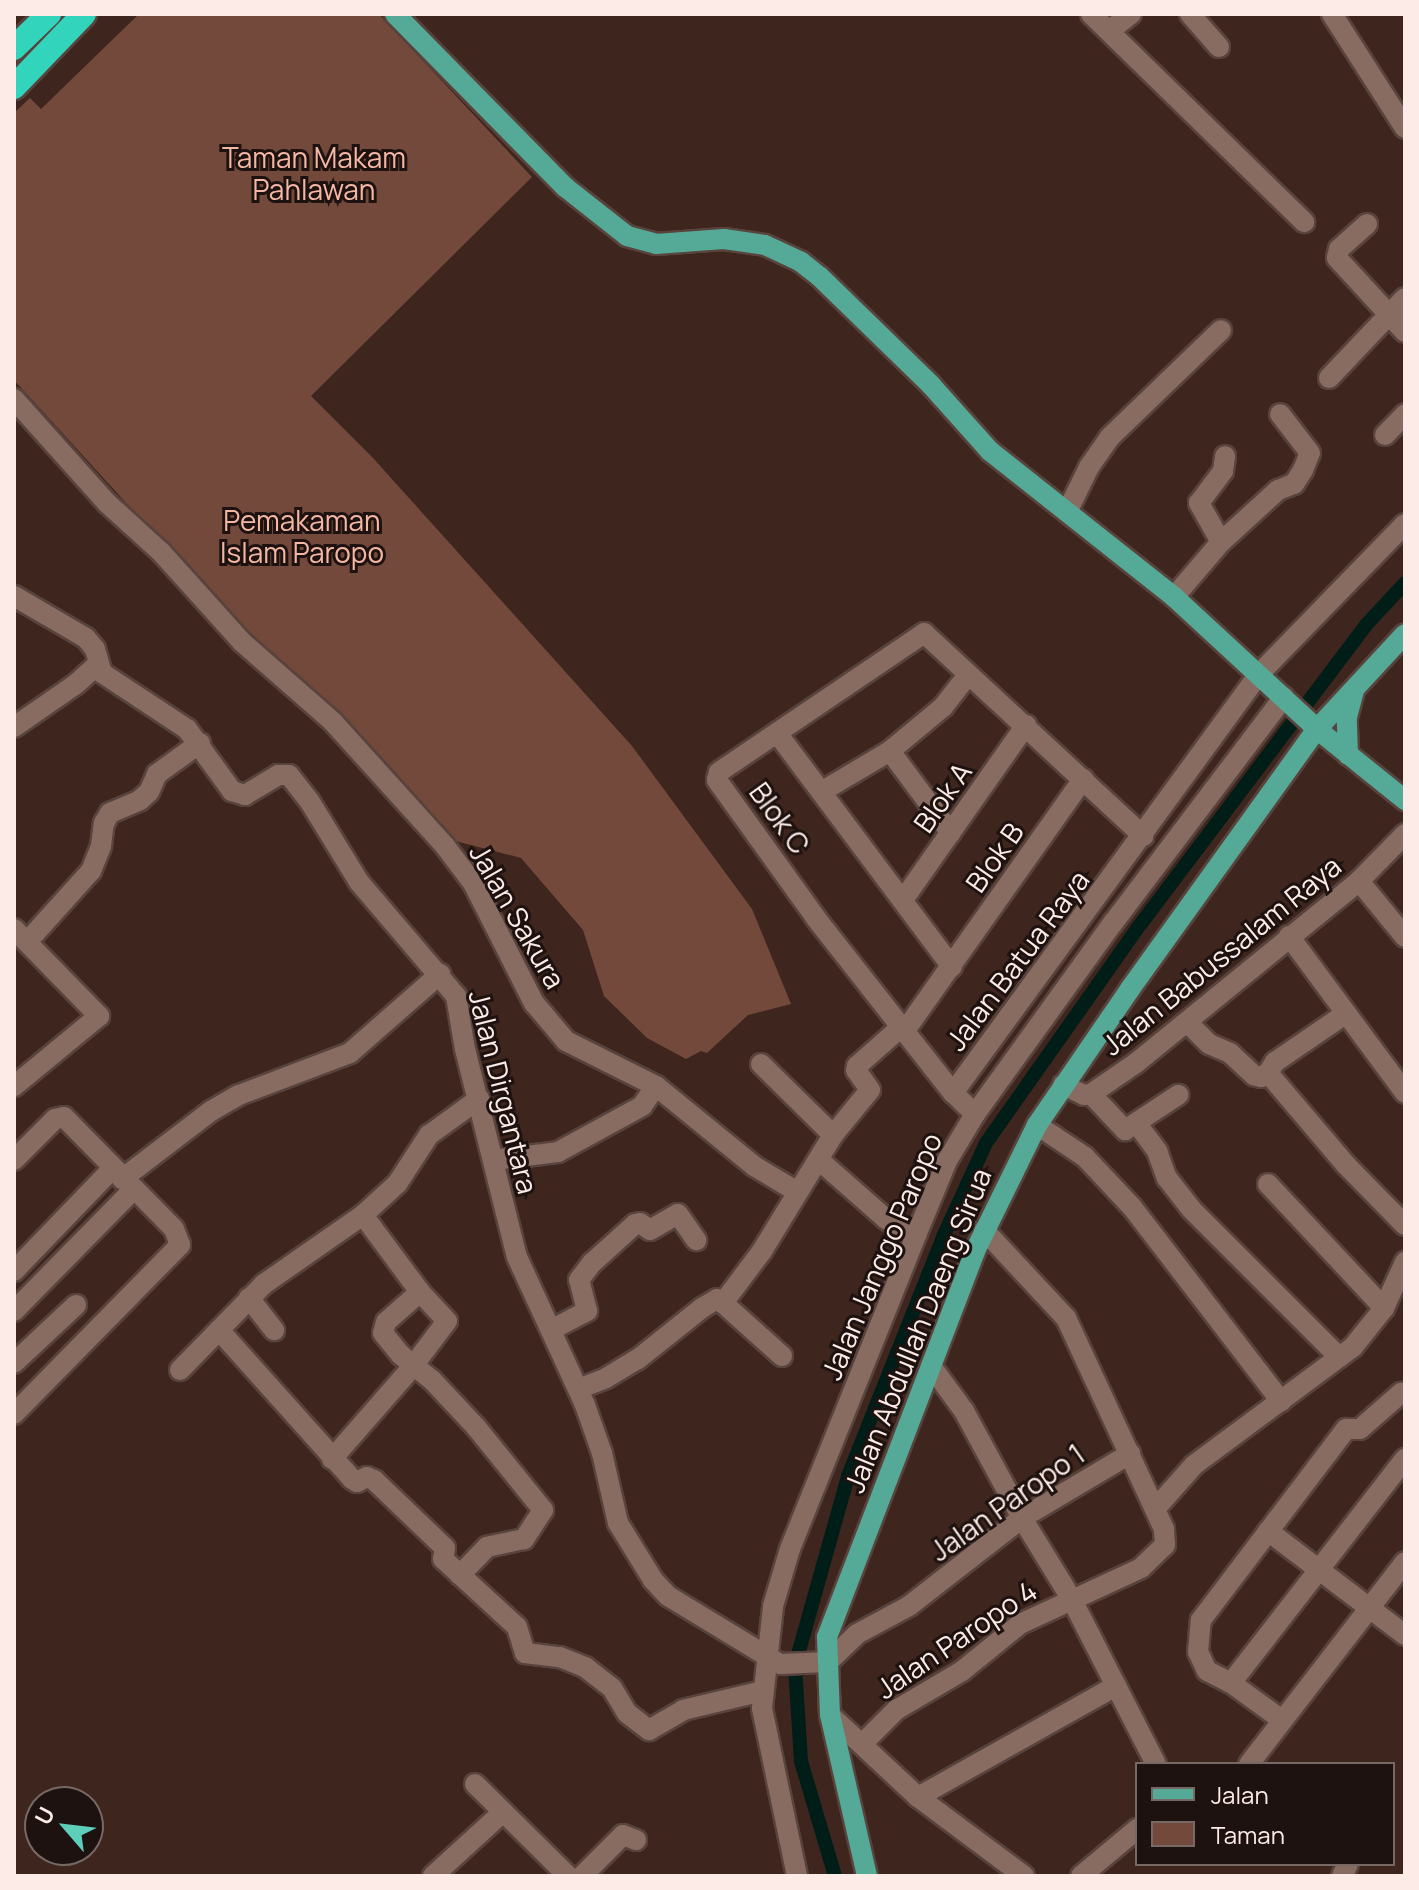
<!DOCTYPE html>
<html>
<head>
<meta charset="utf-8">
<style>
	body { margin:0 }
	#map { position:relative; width:1419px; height:1890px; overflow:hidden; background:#3e261e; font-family:Manrope,sans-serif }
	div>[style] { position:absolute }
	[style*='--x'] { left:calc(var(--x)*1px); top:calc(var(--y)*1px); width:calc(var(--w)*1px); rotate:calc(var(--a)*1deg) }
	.green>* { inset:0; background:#72493b }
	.canal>* { height:14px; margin:-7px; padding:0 7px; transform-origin:7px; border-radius:7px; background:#001d18 }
	.roads { filter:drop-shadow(2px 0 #58433d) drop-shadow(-2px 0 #58433d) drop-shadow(0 2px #58433d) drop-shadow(0 -2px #58433d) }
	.minor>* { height:20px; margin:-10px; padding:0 10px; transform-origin:10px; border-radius:10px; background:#886c62 }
	.major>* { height:20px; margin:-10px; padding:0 10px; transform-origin:10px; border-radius:10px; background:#54aa97 }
	.highway>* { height:24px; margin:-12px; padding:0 12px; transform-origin:12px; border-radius:12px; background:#32d4bb }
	span { translate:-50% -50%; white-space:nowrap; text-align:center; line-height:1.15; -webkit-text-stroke:6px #1d120f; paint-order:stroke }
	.park-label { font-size:28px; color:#f3b7a3 }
	.street-label { font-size:28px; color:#fcebe6 }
	.frame { position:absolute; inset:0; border:16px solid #fcebe6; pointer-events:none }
	.legend { position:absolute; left:1135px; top:1762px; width:260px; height:104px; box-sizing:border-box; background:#1d120f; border:2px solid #766965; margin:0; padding:10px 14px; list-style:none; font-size:24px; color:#fcebe6 }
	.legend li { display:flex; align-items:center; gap:16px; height:40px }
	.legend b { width:40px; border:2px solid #766965 }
	.north { position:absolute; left:24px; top:1786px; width:80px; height:80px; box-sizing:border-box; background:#1d120f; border:2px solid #766965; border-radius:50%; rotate:298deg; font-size:22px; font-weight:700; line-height:32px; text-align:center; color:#fcebe6 }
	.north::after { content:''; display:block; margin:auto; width:28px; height:36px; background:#5dceb9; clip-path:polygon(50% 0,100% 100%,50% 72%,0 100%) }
</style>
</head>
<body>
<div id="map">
	<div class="green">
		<div style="clip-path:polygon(139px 14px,379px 14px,532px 177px,311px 396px,373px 458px,632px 746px,752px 909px,791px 1004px,748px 1015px,707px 1053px,701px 1051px,686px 1059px,647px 1038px,604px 996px,583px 930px,521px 858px,444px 838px,159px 539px,14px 380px,14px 113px,30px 98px,41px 109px)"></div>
	</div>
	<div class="canal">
		<div style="--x:835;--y:1876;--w:120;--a:-106.5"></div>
		<div style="--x:801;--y:1761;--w:96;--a:-93.6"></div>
		<div style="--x:795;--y:1665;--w:196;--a:-74.3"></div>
		<div style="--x:848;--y:1476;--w:257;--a:-68.3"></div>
		<div style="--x:943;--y:1237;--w:103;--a:-65.4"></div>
		<div style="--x:986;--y:1143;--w:267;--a:-54.8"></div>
		<div style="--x:1140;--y:925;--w:376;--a:-53"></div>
		<div style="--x:1366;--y:625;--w:57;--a:-47.1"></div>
	</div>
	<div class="roads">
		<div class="minor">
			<div style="--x:1091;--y:14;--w:298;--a:44.3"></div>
			<div style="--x:1190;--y:14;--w:44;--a:48.7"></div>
			<div style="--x:1332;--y:14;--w:135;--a:57.4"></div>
			<div style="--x:1109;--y:31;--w:28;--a:-38"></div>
			<div style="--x:1367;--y:224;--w:38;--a:138"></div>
			<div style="--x:1339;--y:249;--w:9;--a:103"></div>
			<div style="--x:1337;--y:258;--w:100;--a:47.4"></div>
			<div style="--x:1329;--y:378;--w:110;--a:-46.5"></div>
			<div style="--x:14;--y:399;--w:140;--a:48.2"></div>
			<div style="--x:107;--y:503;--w:73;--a:42.2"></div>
			<div style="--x:161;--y:552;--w:121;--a:48"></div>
			<div style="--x:242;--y:642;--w:121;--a:41.3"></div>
			<div style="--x:333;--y:722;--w:167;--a:47.9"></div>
			<div style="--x:445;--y:846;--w:46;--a:52.9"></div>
			<div style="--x:473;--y:883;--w:135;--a:63.1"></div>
			<div style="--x:534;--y:1003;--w:50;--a:49.9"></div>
			<div style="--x:566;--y:1041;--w:101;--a:26.6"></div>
			<div style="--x:656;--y:1086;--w:127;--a:39.2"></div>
			<div style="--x:754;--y:1166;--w:49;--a:30.8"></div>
			<div style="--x:1385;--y:435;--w:29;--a:-46"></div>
			<div style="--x:1067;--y:512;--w:50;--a:-63.9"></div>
			<div style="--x:1089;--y:467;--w:37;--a:-55"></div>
			<div style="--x:1110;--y:437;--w:154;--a:-43.9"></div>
			<div style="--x:1221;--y:542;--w:45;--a:-119.4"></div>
			<div style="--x:1199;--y:503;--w:40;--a:-53"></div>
			<div style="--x:1223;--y:471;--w:15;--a:-82"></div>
			<div style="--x:14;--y:596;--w:83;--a:30.3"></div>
			<div style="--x:86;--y:638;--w:14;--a:51"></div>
			<div style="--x:95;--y:649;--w:25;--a:74"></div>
			<div style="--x:102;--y:673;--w:102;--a:33.4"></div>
			<div style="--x:187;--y:729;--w:77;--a:54"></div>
			<div style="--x:232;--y:791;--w:14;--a:17"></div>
			<div style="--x:245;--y:795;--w:39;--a:-31"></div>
			<div style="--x:278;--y:775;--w:11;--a:0"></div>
			<div style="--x:289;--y:775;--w:34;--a:52"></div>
			<div style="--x:310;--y:802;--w:94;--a:58.5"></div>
			<div style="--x:359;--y:882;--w:150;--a:49.6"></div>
			<div style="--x:456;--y:996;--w:54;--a:80.4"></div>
			<div style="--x:465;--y:1049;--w:214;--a:76"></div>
			<div style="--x:517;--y:1257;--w:163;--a:65.3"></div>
			<div style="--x:585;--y:1405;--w:51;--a:70.5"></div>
			<div style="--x:602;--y:1453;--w:72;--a:77.1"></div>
			<div style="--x:618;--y:1523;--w:67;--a:58.4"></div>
			<div style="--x:653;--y:1580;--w:22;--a:47"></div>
			<div style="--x:668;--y:1596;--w:131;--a:31.3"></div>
			<div style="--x:780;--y:1664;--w:48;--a:-2.4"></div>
			<div style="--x:828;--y:1662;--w:40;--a:-44"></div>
			<div style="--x:857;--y:1634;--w:59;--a:-28.3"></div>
			<div style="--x:909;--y:1606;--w:143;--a:-37.9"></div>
			<div style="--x:1022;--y:1518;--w:126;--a:-30.7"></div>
			<div style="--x:1174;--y:597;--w:72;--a:-49.5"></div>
			<div style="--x:1221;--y:542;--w:77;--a:-42.4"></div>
			<div style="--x:1278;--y:490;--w:17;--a:-21"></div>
			<div style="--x:1294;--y:484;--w:17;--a:-57"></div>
			<div style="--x:1303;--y:470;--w:18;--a:-68"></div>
			<div style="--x:1310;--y:453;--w:49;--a:-127.6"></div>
			<div style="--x:14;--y:727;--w:75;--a:-34.7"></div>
			<div style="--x:76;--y:684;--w:28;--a:-42"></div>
			<div style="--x:777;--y:733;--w:292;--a:53.2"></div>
			<div style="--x:890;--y:751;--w:102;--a:53.4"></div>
			<div style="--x:821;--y:792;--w:80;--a:-30.7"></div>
			<div style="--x:890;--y:751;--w:69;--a:-39.7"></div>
			<div style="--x:943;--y:707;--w:41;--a:-52"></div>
			<div style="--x:1359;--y:881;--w:72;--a:50.6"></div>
			<div style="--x:903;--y:900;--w:214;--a:-54.9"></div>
			<div style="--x:14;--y:929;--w:122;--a:45.7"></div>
			<div style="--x:99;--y:1016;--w:110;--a:140.5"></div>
			<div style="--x:1289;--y:936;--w:195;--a:53.5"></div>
			<div style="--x:27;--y:942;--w:96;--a:-48"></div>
			<div style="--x:91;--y:871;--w:27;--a:-68"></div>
			<div style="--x:101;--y:846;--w:23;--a:-83"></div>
			<div style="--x:104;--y:823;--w:12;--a:-59"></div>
			<div style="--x:110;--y:813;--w:33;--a:-23"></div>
			<div style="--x:140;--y:800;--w:12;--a:-42"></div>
			<div style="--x:149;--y:792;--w:20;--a:-66"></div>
			<div style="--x:157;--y:774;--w:53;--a:-35.8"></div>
			<div style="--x:1187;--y:1022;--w:31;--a:45"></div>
			<div style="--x:1209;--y:1044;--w:23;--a:23"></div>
			<div style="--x:1230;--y:1053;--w:33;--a:43"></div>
			<div style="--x:1254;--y:1075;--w:7;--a:16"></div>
			<div style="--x:1261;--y:1077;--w:8;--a:-30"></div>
			<div style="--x:1268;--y:1073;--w:121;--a:49.7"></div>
			<div style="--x:1346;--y:1165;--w:84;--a:45.5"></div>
			<div style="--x:904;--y:1032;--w:310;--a:-54.7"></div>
			<div style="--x:761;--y:1064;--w:101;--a:44.6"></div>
			<div style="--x:1268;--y:1073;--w:13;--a:-58"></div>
			<div style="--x:1275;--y:1062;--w:85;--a:-34.4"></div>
			<div style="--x:1063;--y:1085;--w:23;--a:25"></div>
			<div style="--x:1084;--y:1095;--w:7;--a:-8"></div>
			<div style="--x:1091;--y:1094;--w:55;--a:-34.6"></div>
			<div style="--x:1136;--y:1063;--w:288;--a:-39.2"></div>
			<div style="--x:1359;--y:881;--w:66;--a:-45.6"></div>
			<div style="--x:953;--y:1093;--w:222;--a:-128.1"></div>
			<div style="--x:816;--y:918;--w:170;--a:-125.7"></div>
			<div style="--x:717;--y:780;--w:8;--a:-76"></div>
			<div style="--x:719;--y:772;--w:248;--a:-34.1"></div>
			<div style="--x:924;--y:633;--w:299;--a:42.8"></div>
			<div style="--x:1091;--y:1094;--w:50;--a:46.6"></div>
			<div style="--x:1125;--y:1130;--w:64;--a:-33.4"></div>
			<div style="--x:975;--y:1114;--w:30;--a:-136"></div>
			<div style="--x:953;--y:1093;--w:519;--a:-53.86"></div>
			<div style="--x:1259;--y:674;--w:209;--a:-45.8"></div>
			<div style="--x:1137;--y:1124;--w:34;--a:53"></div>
			<div style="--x:1157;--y:1151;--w:29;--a:70"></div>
			<div style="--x:1167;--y:1178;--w:39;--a:52"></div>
			<div style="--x:1191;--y:1209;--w:209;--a:45"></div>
			<div style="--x:1037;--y:1125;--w:58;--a:33.7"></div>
			<div style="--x:1085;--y:1157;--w:69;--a:46.8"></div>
			<div style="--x:1132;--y:1207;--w:245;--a:52.5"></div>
			<div style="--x:14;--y:1160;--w:58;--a:-45"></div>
			<div style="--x:55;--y:1119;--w:9;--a:-13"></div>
			<div style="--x:64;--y:1117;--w:157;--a:45.5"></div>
			<div style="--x:174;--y:1229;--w:17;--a:69"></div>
			<div style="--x:180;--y:1245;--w:237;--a:134.5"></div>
			<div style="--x:494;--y:1160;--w:64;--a:-7.1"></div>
			<div style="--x:558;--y:1152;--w:96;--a:-28.7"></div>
			<div style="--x:642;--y:1106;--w:24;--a:-55"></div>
			<div style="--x:819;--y:1160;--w:89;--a:41.4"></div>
			<div style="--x:886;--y:1219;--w:18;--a:34"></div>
			<div style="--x:901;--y:1229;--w:16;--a:14"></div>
			<div style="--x:122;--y:1179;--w:112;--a:-37.4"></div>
			<div style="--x:211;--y:1111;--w:32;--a:-30"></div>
			<div style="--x:239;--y:1095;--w:119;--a:-20.7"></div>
			<div style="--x:350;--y:1053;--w:120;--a:-41.3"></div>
			<div style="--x:1268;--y:1184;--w:170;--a:46.9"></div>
			<div style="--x:14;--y:1271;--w:141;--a:-46.1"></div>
			<div style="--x:420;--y:1292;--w:45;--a:138.6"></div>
			<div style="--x:386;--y:1322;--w:11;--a:105"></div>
			<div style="--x:383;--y:1333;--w:28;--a:51"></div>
			<div style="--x:401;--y:1355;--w:40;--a:39"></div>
			<div style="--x:432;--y:1380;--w:64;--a:46.9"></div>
			<div style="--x:476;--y:1427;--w:107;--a:51.1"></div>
			<div style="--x:543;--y:1510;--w:35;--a:123"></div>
			<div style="--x:524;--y:1539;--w:38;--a:168"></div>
			<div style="--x:487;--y:1547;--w:39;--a:134"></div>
			<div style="--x:249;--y:1298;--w:41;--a:52"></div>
			<div style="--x:14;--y:1311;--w:170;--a:-45.5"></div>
			<div style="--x:219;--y:1330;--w:200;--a:48.2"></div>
			<div style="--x:352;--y:1479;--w:6;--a:31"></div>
			<div style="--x:357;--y:1482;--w:11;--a:-27"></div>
			<div style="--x:367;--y:1477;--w:8;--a:23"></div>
			<div style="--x:374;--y:1480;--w:98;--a:43.8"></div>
			<div style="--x:445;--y:1548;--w:11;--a:100"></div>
			<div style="--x:443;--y:1559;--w:100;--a:42.6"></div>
			<div style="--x:517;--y:1627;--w:27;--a:73"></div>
			<div style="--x:525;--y:1653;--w:35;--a:7"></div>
			<div style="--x:560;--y:1657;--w:27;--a:22"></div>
			<div style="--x:585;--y:1667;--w:34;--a:38"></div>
			<div style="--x:612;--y:1688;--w:29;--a:59"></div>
			<div style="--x:627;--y:1713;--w:28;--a:38"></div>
			<div style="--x:649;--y:1730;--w:39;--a:-30"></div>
			<div style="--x:683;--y:1710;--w:82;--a:-13.4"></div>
			<div style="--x:551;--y:1330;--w:41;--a:-27.8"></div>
			<div style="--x:587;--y:1311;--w:32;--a:-104"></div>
			<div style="--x:579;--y:1280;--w:21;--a:-53"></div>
			<div style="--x:592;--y:1263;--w:58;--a:-42.2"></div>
			<div style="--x:635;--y:1224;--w:5;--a:-11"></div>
			<div style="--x:640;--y:1223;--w:12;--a:35"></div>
			<div style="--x:650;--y:1230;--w:32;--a:-30"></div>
			<div style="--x:678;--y:1214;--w:32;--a:55"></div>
			<div style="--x:782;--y:1356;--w:79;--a:-138.1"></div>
			<div style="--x:723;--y:1303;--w:65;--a:-53.1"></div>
			<div style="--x:762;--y:1251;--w:136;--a:-58.5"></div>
			<div style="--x:833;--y:1135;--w:58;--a:-50.6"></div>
			<div style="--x:870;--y:1090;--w:24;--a:-125"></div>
			<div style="--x:856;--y:1070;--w:4;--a:-76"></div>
			<div style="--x:857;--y:1066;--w:57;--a:-41.5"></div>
			<div style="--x:14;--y:1363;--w:85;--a:-43.1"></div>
			<div style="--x:931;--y:1366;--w:56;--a:53.7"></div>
			<div style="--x:964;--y:1411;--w:122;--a:61.5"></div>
			<div style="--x:1022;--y:1518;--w:94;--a:58.5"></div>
			<div style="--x:1071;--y:1598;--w:186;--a:62.9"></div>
			<div style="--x:180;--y:1370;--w:120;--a:-45.7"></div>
			<div style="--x:264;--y:1284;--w:121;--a:-34.9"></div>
			<div style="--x:363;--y:1215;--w:46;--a:-42.4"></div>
			<div style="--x:397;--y:1184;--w:59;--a:-56.9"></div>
			<div style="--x:429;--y:1135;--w:62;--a:-35.8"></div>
			<div style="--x:578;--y:1389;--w:30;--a:-21"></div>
			<div style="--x:606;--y:1378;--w:37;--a:-31"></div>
			<div style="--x:638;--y:1359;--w:82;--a:-38.6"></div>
			<div style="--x:702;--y:1308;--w:17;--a:-31"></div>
			<div style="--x:717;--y:1299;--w:7;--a:34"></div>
			<div style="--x:332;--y:1459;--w:123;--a:-48.9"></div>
			<div style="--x:413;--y:1366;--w:56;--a:-52.9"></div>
			<div style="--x:447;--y:1321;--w:40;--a:-133"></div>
			<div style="--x:420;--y:1292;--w:96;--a:-126.5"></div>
			<div style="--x:1155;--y:1509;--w:59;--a:-48.4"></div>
			<div style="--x:1194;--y:1465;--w:198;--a:-36.6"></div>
			<div style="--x:1353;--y:1347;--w:50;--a:-51.5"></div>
			<div style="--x:1384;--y:1308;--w:51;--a:-65.5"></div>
			<div style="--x:1268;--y:1531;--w:172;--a:37.2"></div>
			<div style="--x:1231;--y:1683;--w:284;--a:-52.2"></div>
			<div style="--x:830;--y:1715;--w:120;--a:43"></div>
			<div style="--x:918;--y:1797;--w:132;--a:36.7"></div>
			<div style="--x:1282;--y:1720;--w:63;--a:-144"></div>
			<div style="--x:1231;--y:1683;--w:27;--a:-153"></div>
			<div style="--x:1207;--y:1671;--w:21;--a:-115"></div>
			<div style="--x:1198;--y:1652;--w:32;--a:-85"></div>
			<div style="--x:1201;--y:1620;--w:240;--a:-52.8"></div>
			<div style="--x:1346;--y:1429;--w:14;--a:0"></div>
			<div style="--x:1360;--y:1429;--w:55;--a:-41.3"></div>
			<div style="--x:863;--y:1743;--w:47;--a:-45"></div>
			<div style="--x:896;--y:1710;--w:77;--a:-30.6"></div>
			<div style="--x:962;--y:1671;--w:75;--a:-39"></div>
			<div style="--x:1020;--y:1624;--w:133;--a:-24.8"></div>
			<div style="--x:1141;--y:1568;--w:33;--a:-44"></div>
			<div style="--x:1165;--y:1545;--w:16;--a:-94"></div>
			<div style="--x:1164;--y:1529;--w:233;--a:-114.9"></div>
			<div style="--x:1066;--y:1318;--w:120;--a:-133"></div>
			<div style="--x:1249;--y:1764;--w:255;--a:-52.3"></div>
			<div style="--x:475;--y:1784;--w:131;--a:44.7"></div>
			<div style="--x:918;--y:1797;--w:227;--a:-29.3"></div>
			<div style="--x:433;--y:1876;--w:95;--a:-42.4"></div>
			<div style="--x:582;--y:1876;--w:58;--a:-45"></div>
			<div style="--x:623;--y:1835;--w:14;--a:21"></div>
			<div style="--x:797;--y:1876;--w:172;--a:-101.8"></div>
			<div style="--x:762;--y:1708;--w:103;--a:-83.8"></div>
			<div style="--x:773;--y:1606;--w:59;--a:-73.4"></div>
			<div style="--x:790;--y:1549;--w:341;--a:-68.1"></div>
			<div style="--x:917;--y:1233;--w:78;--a:-67.4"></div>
			<div style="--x:947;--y:1161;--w:55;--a:-59.2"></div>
			<div style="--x:975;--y:1114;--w:236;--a:-54.2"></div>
			<div style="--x:1113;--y:923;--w:283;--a:-52.9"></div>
			<div style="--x:1081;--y:1876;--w:73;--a:-40"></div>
			<div style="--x:1342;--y:1876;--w:13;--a:-63"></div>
		</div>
		<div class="major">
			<div style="--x:395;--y:14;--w:243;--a:45.5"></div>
			<div style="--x:565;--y:187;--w:79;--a:38.3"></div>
			<div style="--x:627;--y:236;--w:30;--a:15"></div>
			<div style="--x:656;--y:244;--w:68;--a:-4.2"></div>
			<div style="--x:724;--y:239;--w:41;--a:8.3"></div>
			<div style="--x:765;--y:245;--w:40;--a:25"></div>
			<div style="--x:801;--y:262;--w:24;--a:38"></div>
			<div style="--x:820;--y:277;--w:155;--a:44.2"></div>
			<div style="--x:931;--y:385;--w:89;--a:48.2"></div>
			<div style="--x:990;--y:451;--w:235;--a:38.4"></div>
			<div style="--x:1174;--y:597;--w:196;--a:42.7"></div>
			<div style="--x:1318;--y:730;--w:112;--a:38.8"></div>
			<div style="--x:1348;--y:755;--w:38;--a:-92"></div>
			<div style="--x:1347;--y:717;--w:28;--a:-75"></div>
			<div style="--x:867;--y:1876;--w:165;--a:-102.9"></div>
			<div style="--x:830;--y:1715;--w:78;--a:-92.2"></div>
			<div style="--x:827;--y:1637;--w:413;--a:-69"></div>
			<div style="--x:975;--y:1251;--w:140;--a:-63.8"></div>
			<div style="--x:1037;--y:1125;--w:165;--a:-55.6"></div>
			<div style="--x:1130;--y:989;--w:320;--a:-54.3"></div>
			<div style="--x:1317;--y:729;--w:129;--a:-47.2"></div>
		</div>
		<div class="highway">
			<div style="--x:14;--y:48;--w:49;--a:-44.2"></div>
			<div style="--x:14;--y:87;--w:101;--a:-46.2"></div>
		</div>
	</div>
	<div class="park-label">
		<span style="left:314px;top:173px">Taman Makam<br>Pahlawan</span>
		<span style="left:302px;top:536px">Pemakaman<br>Islam Paropo</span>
	</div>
	<div class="street-label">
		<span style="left:942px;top:797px;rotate:-55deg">Blok A</span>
		<span style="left:780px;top:818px;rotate:54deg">Blok C</span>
		<span style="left:994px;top:857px;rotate:-55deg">Blok B</span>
		<span style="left:518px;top:916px;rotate:60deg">Jalan Sakura</span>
		<span style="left:1221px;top:955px;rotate:-39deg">Jalan Babussalam Raya</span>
		<span style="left:1017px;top:960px;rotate:-53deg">Jalan Batua Raya</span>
		<span style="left:504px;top:1092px;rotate:76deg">Jalan Dirgantara</span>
		<span style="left:881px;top:1256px;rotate:-67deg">Jalan Janggo Paropo</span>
		<span style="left:917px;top:1330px;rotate:-68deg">Jalan Abdullah Daeng Sirua</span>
		<span style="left:1007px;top:1502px;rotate:-35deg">Jalan Paropo 1</span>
		<span style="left:956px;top:1639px;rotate:-34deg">Jalan Paropo 4</span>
	</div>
	<div class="frame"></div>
	<ul class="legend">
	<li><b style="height:10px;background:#54aa97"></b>Jalan</li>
	<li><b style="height:22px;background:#72493b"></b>Taman</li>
	</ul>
	<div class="north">U</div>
</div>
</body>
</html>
